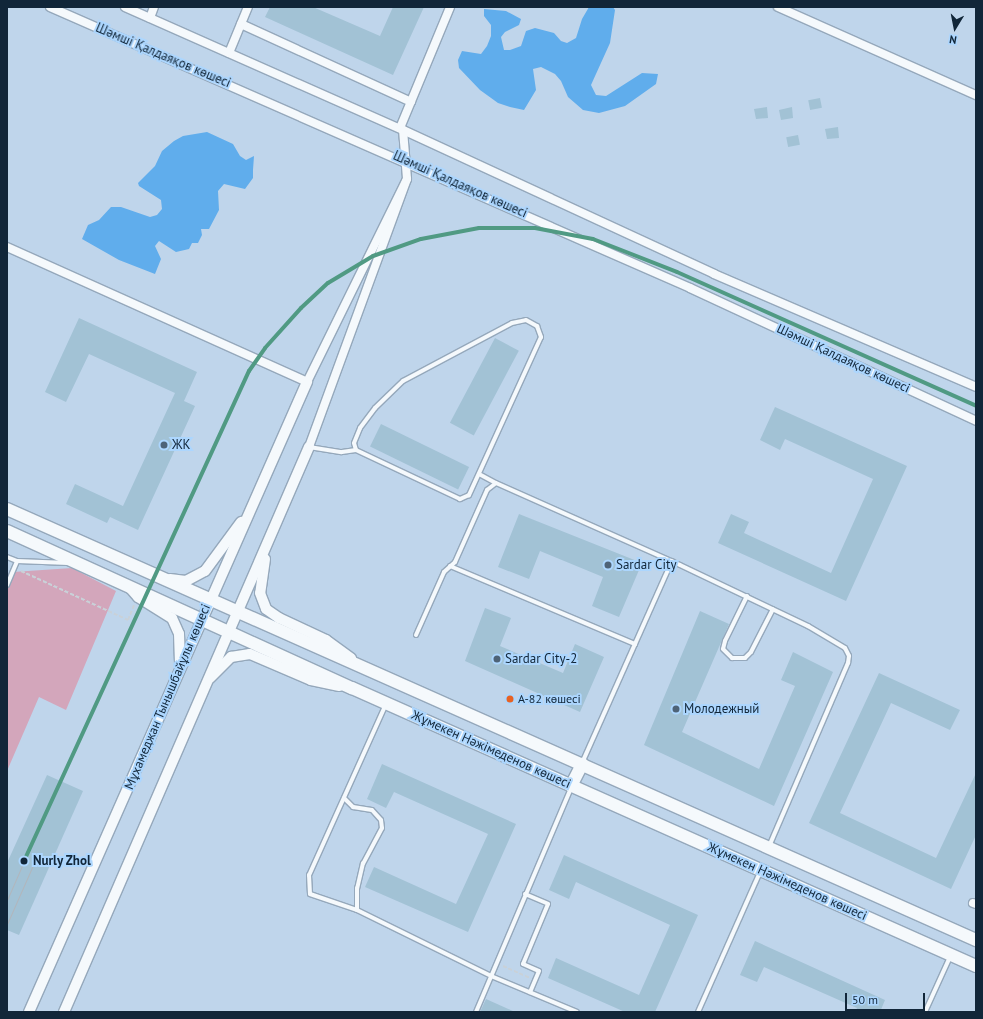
<!DOCTYPE html>
<html>
<head>
<meta charset="utf-8">
<style>
	body { margin:0 }
	#map { position:relative; width:983px; height:1019px; overflow:hidden; background:#bfd5eb; font-family:"PT Sans",sans-serif }
	div>[style] { position:absolute }
	[style*='--x'] { left:calc(var(--x)*1px); top:calc(var(--y)*1px); width:calc(var(--w)*1px); rotate:calc(var(--a)*1deg) }
	.green>* { inset:0; background:#d3a6bb }
	.water>* { inset:0; background:#60adec }
	.building>* { inset:0; background:#a2c2d5; transform-origin:0 0 }
	.path>* { height:2px; margin-top:-1px; transform-origin:0; background:repeating-linear-gradient(90deg,#c9d1d8 0 4px,transparent 0 6px) }
	.roads { filter:drop-shadow(1px 0 #95a8bb) drop-shadow(-1px 0 #95a8bb) drop-shadow(0 1px #95a8bb) drop-shadow(0 -1px #95a8bb) }
	.service>* { height:4px; margin:-2px; padding:0 2px; transform-origin:2px; border-radius:2px; background:#f5f9fc }
	.minor>* { height:8px; margin:-4px; padding:0 4px; transform-origin:4px; border-radius:4px; background:#f5f9fc }
	.tertiary>* { height:10px; margin:-5px; padding:0 5px; transform-origin:5px; border-radius:5px; background:#f5f9fc }
	.secondary>* { height:12px; margin:-6px; padding:0 6px; transform-origin:6px; border-radius:6px; background:#f5f9fc }
	.tram>* { height:1px; margin:-0.5px; padding:0 0.5px; transform-origin:0.5px; border-radius:0.5px; background:#b1b6bc }
	.rail-1>* { height:4px; margin:-2px; padding:0 2px; transform-origin:2px; border-radius:2px; background:#509a83 }
	.dots>* { width:11px; height:11px; translate:-50% -50%; box-sizing:border-box; border:2px solid #acd6fe; border-radius:50% }
	span { translate:-50% -50%; white-space:nowrap; text-align:center; line-height:1.15; -webkit-text-stroke:4px #acd6fe; paint-order:stroke }
	.bus-label { font-size:12px; color:#112639 }
	.left { translate:0 -50%; text-align:left }
	.street-label { font-size:13px; color:#112639 }
	.poi-label { font-size:13px; color:#112639 }
	.stop-label { font-size:13px; color:#112639; font-weight:700 }
	.frame { position:absolute; inset:0; border:8px solid #112639; pointer-events:none }
	.north { position:absolute; left:935px; top:8px; width:40px; height:40px; -webkit-text-stroke:3px #acd6fe; paint-order:stroke; rotate:190deg; font-size:11px; font-weight:700; line-height:16px; text-align:center; color:#112639 }
	.north::after { content:''; display:block; margin:auto; width:14px; height:18px; background:#112639; clip-path:polygon(50% 0,100% 100%,50% 72%,0 100%) }
	.scale { position:absolute; left:845px; top:993px; width:80px; height:18px; box-sizing:border-box; border:2px solid #112639; border-top:0; padding-left:5px; font-size:12px; line-height:14px; white-space:nowrap; color:#112639; -webkit-text-stroke:3px #acd6fe; paint-order:stroke }
</style>
</head>
<body>
<div id="map">
	<div class="green">
		<div style="clip-path:polygon(72px 568px,116px 591px,66px 710px,39px 697px,7px 771px,7px 589px,13px 572px)"></div>
	</div>
	<div class="water">
		<div style="clip-path:polygon(589px 7px,613px 7px,615px 10px,610px 43px,591px 85px,596px 95px,606px 96px,642px 73px,658px 74px,656px 84px,625px 106px,599px 113px,583px 110px,568px 97px,561px 81px,555px 74px,541px 67px,533px 69px,536px 90px,524px 110px,510px 107px,498px 103px,480px 90px,459px 68px,458px 60px,462px 51px,481px 54px,487px 46px,491px 36px,491px 25px,484px 16px,484px 9px,506px 11px,521px 19px,519px 25px,505px 32px,501px 37px,504px 50px,510px 50px,521px 46px,526px 31px,535px 28px,554px 33px,561px 41px,567px 43px,576px 38px,582px 19px)"></div>
		<div style="clip-path:polygon(207px 132px,233px 144px,240px 156px,246px 160px,254px 156px,253px 170px,253px 178px,245px 189px,224px 184px,218px 191px,219px 210px,209px 229px,201px 229px,202px 235px,198px 243px,192px 243px,189px 249px,176px 252px,159px 241px,155px 246px,161px 259px,155px 274px,119px 260px,82px 239px,88px 225px,99px 220px,111px 207px,121px 207px,150px 217px,157px 215px,162px 209px,161px 200px,139px 186px,138px 183px,155px 166px,162px 151px,174px 141px,183px 136px)"></div>
	</div>
	<div class="building">
		<div style="clip-path:polygon(270px 7px,313px 7px,380px 36px,393px 7px,424px 7px,393px 75px,265px 17px)"></div>
		<div style="left:820px;top:98px;width:10px;height:12px;rotate:79deg"></div>
		<div style="clip-path:polygon(767px 107px,768px 118px,756px 119px,754px 109px)"></div>
		<div style="clip-path:polygon(792px 107px,793px 118px,781px 120px,779px 110px)"></div>
		<div style="clip-path:polygon(838px 127px,839px 138px,827px 139px,825px 129px)"></div>
		<div style="left:798px;top:135px;width:10px;height:12px;rotate:79deg"></div>
		<div style="clip-path:polygon(79px 318px,197px 372px,184px 401px,195px 406px,138px 530px,110px 517px,107px 523px,66px 504px,75px 484px,123px 506px,175px 393px,89px 354px,66px 402px,45px 392px)"></div>
		<div style="left:495px;top:338px;width:27px;height:96px;rotate:28deg"></div>
		<div style="clip-path:polygon(775px 407px,907px 466px,846px 601px,718px 543px,731px 514px,749px 522px,744px 533px,831px 573px,873px 479px,785px 439px,780px 450px,760px 440px)"></div>
		<div style="left:381px;top:424px;width:98px;height:25px;rotate:26deg"></div>
		<div style="clip-path:polygon(519px 514px,642px 563px,619px 617px,592px 606px,603px 577px,540px 551px,529px 579px,498px 567px)"></div>
		<div style="clip-path:polygon(485px 608px,511px 618px,500px 646px,563px 673px,575px 644px,604px 657px,580px 712px,465px 661px)"></div>
		<div style="clip-path:polygon(700px 611px,729px 624px,682px 732px,759px 769px,795px 686px,781px 680px,793px 652px,833px 672px,774px 806px,644px 745px)"></div>
		<div style="clip-path:polygon(879px 673px,960px 710px,950px 730px,891px 703px,840px 813px,936px 858px,976px 773px,976px 835px,951px 889px,809px 823px)"></div>
		<div style="clip-path:polygon(382px 764px,516px 824px,468px 932px,365px 887px,374px 867px,456px 904px,488px 834px,394px 792px,386px 808px,367px 799px)"></div>
		<div style="clip-path:polygon(47px 775px,83px 791px,19px 935px,7px 930px,7px 863px)"></div>
		<div style="clip-path:polygon(564px 855px,698px 915px,655px 1012px,625px 1012px,548px 978px,556px 958px,639px 995px,670px 925px,576px 882px,569px 899px,549px 890px)"></div>
		<div style="clip-path:polygon(755px 941px,885px 1000px,880px 1012px,855px 1012px,857px 1008px,764px 967px,757px 982px,740px 975px)"></div>
		<div style="clip-path:polygon(486px 999px,515px 1012px,480px 1012px)"></div>
	</div>
	<div class="path">
		<div style="--x:21;--y:571;--w:118;--a:24.6"></div>
		<div style="--x:128;--y:620;--w:16;--a:-68"></div>
		<div style="--x:503;--y:966;--w:30;--a:24"></div>
	</div>
	<div class="roads">
		<div class="service">
			<div style="--x:526;--y:320;--w:13;--a:29"></div>
			<div style="--x:537;--y:326;--w:12;--a:70"></div>
			<div style="--x:541;--y:337;--w:174;--a:114.5"></div>
			<div style="--x:469;--y:495;--w:10;--a:156"></div>
			<div style="--x:460;--y:499;--w:115;--a:-154.8"></div>
			<div style="--x:356;--y:450;--w:7;--a:-106"></div>
			<div style="--x:354;--y:443;--w:16;--a:-68"></div>
			<div style="--x:360;--y:428;--w:25;--a:-53"></div>
			<div style="--x:375;--y:408;--w:39;--a:-44"></div>
			<div style="--x:403;--y:381;--w:123;--a:-28"></div>
			<div style="--x:512;--y:323;--w:14;--a:-12"></div>
			<div style="--x:309;--y:447;--w:33;--a:9"></div>
			<div style="--x:342;--y:452;--w:14;--a:-8"></div>
			<div style="--x:479;--y:474;--w:19;--a:28"></div>
			<div style="--x:7;--y:557;--w:11;--a:22"></div>
			<div style="--x:17;--y:561;--w:51;--a:2.2"></div>
			<div style="--x:450;--y:566;--w:201;--a:22.9"></div>
			<div style="--x:7;--y:585;--w:26;--a:-67"></div>
			<div style="--x:747;--y:596;--w:50;--a:116.1"></div>
			<div style="--x:725;--y:641;--w:8;--a:104"></div>
			<div style="--x:723;--y:649;--w:13;--a:45"></div>
			<div style="--x:732;--y:658;--w:13;--a:0"></div>
			<div style="--x:745;--y:658;--w:8;--a:-45"></div>
			<div style="--x:751;--y:652;--w:48;--a:-62.9"></div>
			<div style="--x:416;--y:635;--w:69;--a:-66"></div>
			<div style="--x:444;--y:572;--w:15;--a:-42"></div>
			<div style="--x:455;--y:562;--w:79;--a:-66"></div>
			<div style="--x:487;--y:490;--w:11;--a:-38"></div>
			<div style="--x:496;--y:483;--w:201;--a:24"></div>
			<div style="--x:680;--y:565;--w:142;--a:25.5"></div>
			<div style="--x:808;--y:626;--w:43;--a:30.7"></div>
			<div style="--x:845;--y:648;--w:9;--a:63"></div>
			<div style="--x:849;--y:656;--w:7;--a:98"></div>
			<div style="--x:848;--y:663;--w:199;--a:113.3"></div>
			<div style="--x:386;--y:704;--w:188;--a:114.2"></div>
			<div style="--x:309;--y:875;--w:19;--a:87"></div>
			<div style="--x:310;--y:894;--w:50;--a:18.8"></div>
			<div style="--x:357;--y:910;--w:149;--a:26.2"></div>
			<div style="--x:491;--y:976;--w:93;--a:22.7"></div>
			<div style="--x:582;--y:763;--w:221;--a:-66"></div>
			<div style="--x:344;--y:798;--w:13;--a:45"></div>
			<div style="--x:353;--y:807;--w:19;--a:9"></div>
			<div style="--x:372;--y:810;--w:13;--a:48"></div>
			<div style="--x:381;--y:820;--w:8;--a:83"></div>
			<div style="--x:382;--y:828;--w:40;--a:118"></div>
			<div style="--x:363;--y:863;--w:26;--a:103"></div>
			<div style="--x:357;--y:888;--w:22;--a:90"></div>
			<div style="--x:525;--y:894;--w:25;--a:23"></div>
			<div style="--x:548;--y:904;--w:65;--a:112.6"></div>
			<div style="--x:523;--y:964;--w:17;--a:24"></div>
			<div style="--x:539;--y:971;--w:23;--a:113"></div>
			<div style="--x:476;--y:1012;--w:243;--a:-67"></div>
			<div style="--x:698;--y:1012;--w:155;--a:-66.1"></div>
			<div style="--x:925;--y:1012;--w:60;--a:-65.6"></div>
		</div>
		<div class="minor">
			<div style="--x:50;--y:7;--w:699;--a:23.7"></div>
			<div style="--x:690;--y:288;--w:315;--a:24.9"></div>
			<div style="--x:125;--y:7;--w:304;--a:23.9"></div>
			<div style="--x:403;--y:130;--w:343;--a:24.8"></div>
			<div style="--x:714;--y:274;--w:285;--a:23.3"></div>
			<div style="--x:778;--y:7;--w:217;--a:24"></div>
			<div style="--x:150;--y:18;--w:12;--a:-70"></div>
			<div style="--x:241;--y:24;--w:187;--a:24.6"></div>
			<div style="--x:229;--y:53;--w:50;--a:-67.6"></div>
			<div style="--x:400;--y:128;--w:131;--a:-67.5"></div>
			<div style="--x:403;--y:130;--w:49;--a:85.3"></div>
			<div style="--x:7;--y:247;--w:329;--a:24.2"></div>
			<div style="--x:307;--y:382;--w:226;--a:-63.8"></div>
			<div style="--x:407;--y:179;--w:285;--a:110.1"></div>
			<div style="--x:973;--y:903;--w:3;--a:18"></div>
		</div>
		<div class="tertiary">
			<div style="--x:265;--y:559;--w:34;--a:98"></div>
			<div style="--x:260;--y:593;--w:17;--a:69"></div>
			<div style="--x:266;--y:609;--w:16;--a:35"></div>
			<div style="--x:279;--y:618;--w:52;--a:25.1"></div>
			<div style="--x:326;--y:640;--w:31;--a:36"></div>
			<div style="--x:170;--y:579;--w:16;--a:7"></div>
			<div style="--x:186;--y:581;--w:21;--a:-28"></div>
			<div style="--x:205;--y:571;--w:61;--a:-53.7"></div>
			<div style="--x:131;--y:589;--w:11;--a:49"></div>
			<div style="--x:138;--y:597;--w:40;--a:32"></div>
			<div style="--x:172;--y:618;--w:17;--a:66"></div>
			<div style="--x:179;--y:634;--w:31;--a:88"></div>
			<div style="--x:210;--y:678;--w:30;--a:-45"></div>
			<div style="--x:231;--y:657;--w:19;--a:-9"></div>
			<div style="--x:250;--y:654;--w:66;--a:23.1"></div>
			<div style="--x:311;--y:680;--w:29;--a:12"></div>
			<div style="--x:29;--y:1012;--w:689;--a:-66.19"></div>
			<div style="--x:64;--y:1012;--w:616;--a:-66.56"></div>
		</div>
		<div class="secondary">
			<div style="--x:7;--y:509;--w:1061;--a:23.98"></div>
			<div style="--x:7;--y:531;--w:379;--a:24.5"></div>
			<div style="--x:352;--y:688;--w:683;--a:24.01"></div>
			<div style="--x:571;--y:786;--w:25;--a:-63"></div>
		</div>
	</div>
	<div class="tram">
		<div style="--x:7;--y:900;--w:43;--a:-66.4"></div>
		<div style="--x:7;--y:924;--w:64;--a:-66.2"></div>
	</div>
	<div class="rail-1">
		<div style="--x:24;--y:861;--w:539;--a:-65.34"></div>
		<div style="--x:249;--y:371;--w:28;--a:-55"></div>
		<div style="--x:265;--y:348;--w:54;--a:-48"></div>
		<div style="--x:301;--y:308;--w:37;--a:-43"></div>
		<div style="--x:328;--y:283;--w:52;--a:-31"></div>
		<div style="--x:373;--y:256;--w:51;--a:-19.5"></div>
		<div style="--x:421;--y:239;--w:59;--a:-10.7"></div>
		<div style="--x:479;--y:228;--w:56;--a:0"></div>
		<div style="--x:535;--y:228;--w:59;--a:10.7"></div>
		<div style="--x:593;--y:239;--w:90;--a:21.4"></div>
		<div style="--x:677;--y:272;--w:328;--a:24.1"></div>
	</div>
	<div class="dots">
		<div style="left:164px;top:445px;background:#4e6377"></div>
		<div style="left:608px;top:565px;background:#4e6377"></div>
		<div style="left:497px;top:659px;background:#4e6377"></div>
		<div style="left:510px;top:699px;background:#e76223"></div>
		<div style="left:676px;top:709px;background:#4e6377"></div>
		<div style="left:24px;top:861px;background:#112639"></div>
	</div>
	<div class="bus-label">
		<span class="left" style="left:518px;top:699px">A-82 көшесі</span>
	</div>
	<div class="street-label">
		<span style="left:163px;top:56px;rotate:23deg">Шәмші Қалдаяқов көшесі</span>
		<span style="left:460px;top:185px;rotate:24deg">Шәмші Қалдаяқов көшесі</span>
		<span style="left:843px;top:359px;rotate:25deg">Шәмші Қалдаяқов көшесі</span>
		<span style="left:168px;top:697px;rotate:-67deg">Мұхамеджан Тынышбайұлы көшесі</span>
		<span style="left:491px;top:750px;rotate:24deg">Жұмекен Нәжімеденов көшесі</span>
		<span style="left:787px;top:882px;rotate:24deg">Жұмекен Нәжімеденов көшесі</span>
	</div>
	<div class="poi-label">
		<span class="left" style="left:172px;top:445px">ЖК</span>
		<span class="left" style="left:616px;top:565px">Sardar City</span>
		<span class="left" style="left:505px;top:659px">Sardar City-2</span>
		<span class="left" style="left:684px;top:709px">Молодежный</span>
	</div>
	<div class="stop-label">
		<span class="left" style="left:33px;top:861px">Nurly Zhol</span>
	</div>
	<div class="frame"></div>
	<div class="north">N</div>
	<div class="scale">50 m</div>
</div>
</body>
</html>
